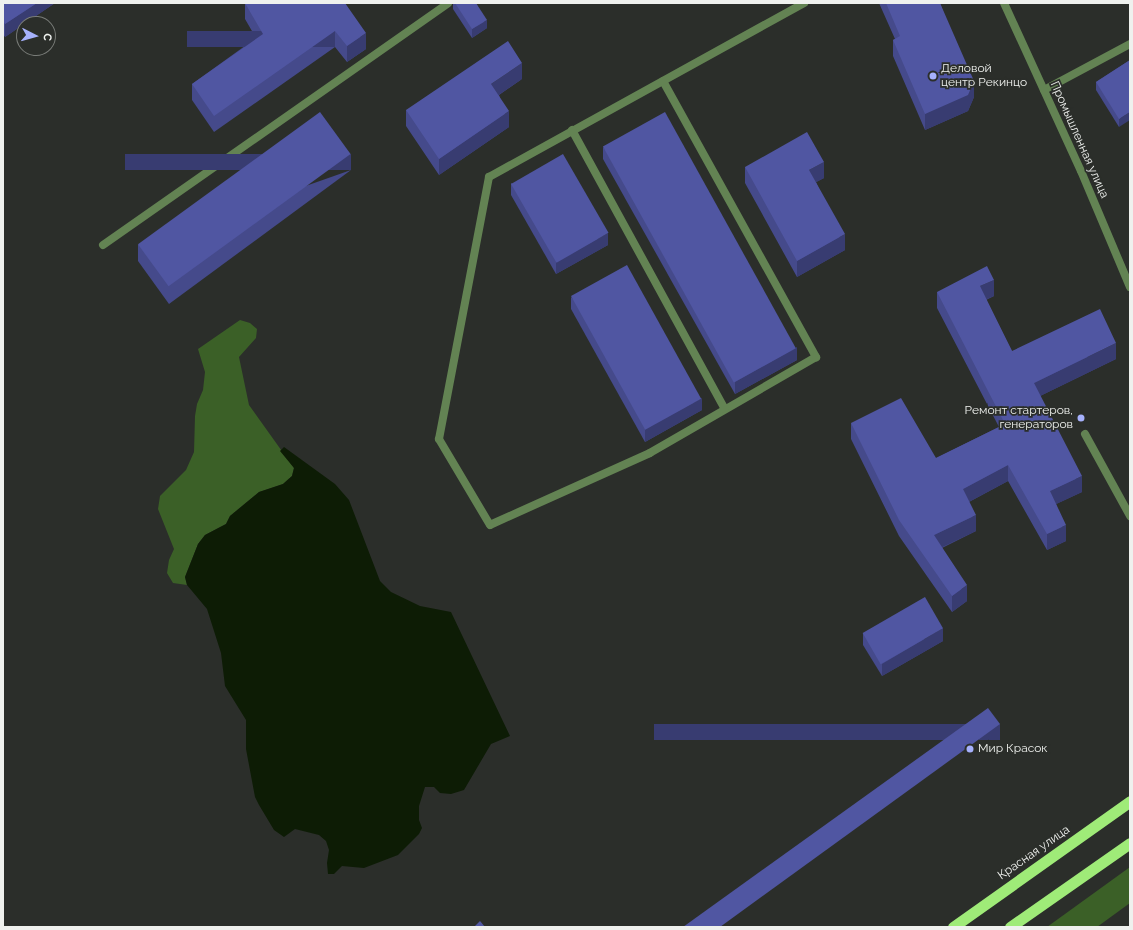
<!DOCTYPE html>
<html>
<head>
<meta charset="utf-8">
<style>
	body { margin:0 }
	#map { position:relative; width:1133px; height:930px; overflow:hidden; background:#2b2e2a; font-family:Raleway,sans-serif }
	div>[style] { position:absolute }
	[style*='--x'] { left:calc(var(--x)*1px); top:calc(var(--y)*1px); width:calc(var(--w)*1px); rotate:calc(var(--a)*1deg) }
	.green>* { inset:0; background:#3b6027 }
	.water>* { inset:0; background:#0d1c05 }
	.service>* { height:8px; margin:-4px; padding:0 4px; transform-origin:4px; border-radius:4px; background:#638353 }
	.minor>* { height:8px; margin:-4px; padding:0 4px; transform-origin:4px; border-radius:4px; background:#638353 }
	.trunk>* { height:11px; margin:-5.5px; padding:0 5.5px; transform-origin:5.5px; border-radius:5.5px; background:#9feb78 }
	.wall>* { inset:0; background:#454a8b }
	.shaded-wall>* { inset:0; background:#383c71; transform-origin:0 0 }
	.building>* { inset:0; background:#5056a2; transform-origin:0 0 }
	.dots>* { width:11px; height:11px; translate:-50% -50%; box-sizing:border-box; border:2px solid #2b2e2a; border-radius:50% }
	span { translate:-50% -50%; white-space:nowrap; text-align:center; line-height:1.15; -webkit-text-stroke:3.5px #2b2e2a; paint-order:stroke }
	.poi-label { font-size:12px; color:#eff1ee }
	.left { translate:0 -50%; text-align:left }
	.right { translate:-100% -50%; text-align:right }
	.street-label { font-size:12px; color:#eff1ee }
	.frame { position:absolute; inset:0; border:4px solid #eff1ee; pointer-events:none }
	.north { position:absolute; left:16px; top:16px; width:40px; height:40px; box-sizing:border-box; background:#2b2e2a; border:1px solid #797c78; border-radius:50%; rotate:96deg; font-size:11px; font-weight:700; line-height:16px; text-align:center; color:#eff1ee }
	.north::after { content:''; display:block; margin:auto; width:14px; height:18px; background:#a6b1fc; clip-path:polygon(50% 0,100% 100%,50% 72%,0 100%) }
</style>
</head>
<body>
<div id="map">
	<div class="green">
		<div style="clip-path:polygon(240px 320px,250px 323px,257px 329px,256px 338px,239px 357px,249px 405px,294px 468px,292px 476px,283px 484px,259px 492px,230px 516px,226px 524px,205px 535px,198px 544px,185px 577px,187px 585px,173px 583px,167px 573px,169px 560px,174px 549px,158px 509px,160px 496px,186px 470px,194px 452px,195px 416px,197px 404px,203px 390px,205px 372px,198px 349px)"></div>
		<div style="clip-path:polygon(1130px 867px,1130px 903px,1097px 927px,1047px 927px)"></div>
	</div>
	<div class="water">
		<div style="clip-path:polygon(284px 447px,335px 484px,349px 500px,380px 581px,391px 592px,420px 606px,451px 612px,510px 736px,491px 744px,464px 790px,451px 794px,440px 793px,434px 787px,425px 787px,419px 806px,419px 820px,422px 828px,419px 834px,398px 855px,364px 868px,342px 866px,334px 874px,328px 874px,327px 863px,329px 850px,326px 841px,319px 835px,295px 829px,284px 837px,274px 830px,259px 805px,255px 797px,246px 749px,246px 720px,225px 686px,221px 653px,207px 609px,187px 585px,185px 577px,198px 544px,205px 535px,226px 524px,230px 516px,259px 492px,283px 484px,292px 476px,294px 468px,280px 451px)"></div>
	</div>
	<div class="service">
		<div style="--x:663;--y:81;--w:316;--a:61"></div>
		<div style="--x:816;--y:357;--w:192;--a:150"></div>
		<div style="--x:650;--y:453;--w:175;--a:155.8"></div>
		<div style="--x:490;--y:525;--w:100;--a:-120.7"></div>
		<div style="--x:439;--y:439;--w:267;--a:-79.2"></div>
		<div style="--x:489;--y:177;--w:360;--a:-28.9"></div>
		<div style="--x:1044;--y:90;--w:98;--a:-28.1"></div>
		<div style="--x:572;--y:130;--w:318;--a:61.3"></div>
		<div style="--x:103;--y:245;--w:421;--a:-35"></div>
		<div style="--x:1085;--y:434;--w:94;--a:61.2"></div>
	</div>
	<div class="minor">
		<div style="--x:1004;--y:3;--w:185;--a:65.4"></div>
		<div style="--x:1081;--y:171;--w:126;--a:67.1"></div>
	</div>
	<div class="trunk">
		<div style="--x:953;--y:927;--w:217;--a:-35.4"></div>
		<div style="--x:1010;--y:927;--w:146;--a:-35"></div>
	</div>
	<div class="wall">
		<div style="clip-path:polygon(3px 3px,55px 3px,5px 37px,3px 34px)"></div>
		<div style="clip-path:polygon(245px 3px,345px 3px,366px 49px,347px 62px,335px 47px,214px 132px,192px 100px,192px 84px,256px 38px,245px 19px)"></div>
		<div style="clip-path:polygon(453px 3px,476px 3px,487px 28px,472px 38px,453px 9px)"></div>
		<div style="clip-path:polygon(879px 3px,940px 3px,974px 97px,968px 111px,925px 130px,893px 56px,893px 40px,895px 39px)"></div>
		<div style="clip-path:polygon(1130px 60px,1119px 127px,1096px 90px,1096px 82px)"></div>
		<div style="clip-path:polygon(522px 79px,499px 95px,509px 127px,439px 175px,406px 126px,406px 110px)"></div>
		<div style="clip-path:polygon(603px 147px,797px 360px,735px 394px,603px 159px)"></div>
		<div style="clip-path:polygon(745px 167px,824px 178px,816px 182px,845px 250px,797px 277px,745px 183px)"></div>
		<div style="clip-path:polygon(351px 170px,169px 304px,138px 261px,138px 245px)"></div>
		<div style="clip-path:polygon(511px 183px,608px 245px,556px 274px,511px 195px)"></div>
		<div style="clip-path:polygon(937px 292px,994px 296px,986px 300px,1012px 351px,1116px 359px,1040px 396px,1082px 492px,1056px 504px,1066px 541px,1047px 550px,1008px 481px,969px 502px,976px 531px,942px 548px,967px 601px,952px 612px,899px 536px,851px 439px,851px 423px,936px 458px,999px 427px,937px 308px)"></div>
		<div style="clip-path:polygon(571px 297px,702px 410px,645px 442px,571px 309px)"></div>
		<div style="clip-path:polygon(863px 633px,943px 641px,882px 676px,863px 645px)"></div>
	</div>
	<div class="shaded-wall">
		<div style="clip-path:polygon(37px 3px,55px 3px,5px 37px,5px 24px)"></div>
		<div style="clip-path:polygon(487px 20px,487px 28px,472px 38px,472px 29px)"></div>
		<div style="left:335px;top:31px;width:16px;height:148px;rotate:90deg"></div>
		<div style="clip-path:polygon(366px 33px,366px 49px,347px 62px,347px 46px)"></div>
		<div style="clip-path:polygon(522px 63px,522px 79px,491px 100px,491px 84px)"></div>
		<div style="clip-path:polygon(974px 81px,974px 97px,968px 111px,925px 130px,925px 114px)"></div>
		<div style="clip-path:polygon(509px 111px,509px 127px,439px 175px,439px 159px)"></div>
		<div style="clip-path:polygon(1130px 112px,1130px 120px,1119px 127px,1119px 119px)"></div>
		<div style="left:351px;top:154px;width:16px;height:226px;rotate:90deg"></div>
		<div style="clip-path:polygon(824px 162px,824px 178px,809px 186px,809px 170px)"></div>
		<div style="clip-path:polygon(608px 233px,608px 245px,556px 274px,556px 262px)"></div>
		<div style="clip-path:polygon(845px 234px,845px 250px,797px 277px,797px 261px)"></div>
		<div style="clip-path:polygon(994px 280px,994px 296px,980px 302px,980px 286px)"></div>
		<div style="clip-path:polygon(1116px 343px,1116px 359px,1034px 399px,1034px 383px)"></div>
		<div style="clip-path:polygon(797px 347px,797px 360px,735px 394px,735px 382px)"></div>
		<div style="clip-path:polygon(702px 398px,702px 410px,645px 442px,645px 429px)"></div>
		<div style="clip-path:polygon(1008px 465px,1008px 481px,963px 505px,963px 489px)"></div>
		<div style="clip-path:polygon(1082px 476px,1082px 492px,1050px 507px,1050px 491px)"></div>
		<div style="clip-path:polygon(976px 515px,976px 531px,934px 551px,934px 535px)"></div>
		<div style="clip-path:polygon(1066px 525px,1066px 541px,1047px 550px,1047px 534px)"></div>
		<div style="clip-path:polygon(967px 585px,967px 601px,952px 612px,952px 596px)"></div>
		<div style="clip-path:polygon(943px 628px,943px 641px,882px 676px,882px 664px)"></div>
		<div style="left:1000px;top:724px;width:16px;height:346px;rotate:90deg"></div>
	</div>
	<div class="building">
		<div style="clip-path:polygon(3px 3px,37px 3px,5px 24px,3px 21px)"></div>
		<div style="clip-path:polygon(245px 3px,345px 3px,366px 33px,347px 46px,335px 31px,214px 116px,192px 84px,263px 34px)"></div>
		<div style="clip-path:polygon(455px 3px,476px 3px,487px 20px,472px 29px)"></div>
		<div style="clip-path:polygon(886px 3px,940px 3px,974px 81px,968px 95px,925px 114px,893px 40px,900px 36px)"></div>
		<div style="clip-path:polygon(508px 41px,522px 63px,491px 84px,509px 111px,439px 159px,406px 110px)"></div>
		<div style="clip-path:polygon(1130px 60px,1130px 112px,1119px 119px,1096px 82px)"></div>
		<div style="left:320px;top:112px;width:52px;height:225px;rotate:54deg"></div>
		<div style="left:665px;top:112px;width:270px;height:71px;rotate:61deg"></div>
		<div style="clip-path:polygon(807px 132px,824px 162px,809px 170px,845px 234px,797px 261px,745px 167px)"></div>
		<div style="left:563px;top:154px;width:91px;height:60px;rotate:60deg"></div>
		<div style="left:627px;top:265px;width:153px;height:64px;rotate:61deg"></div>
		<div style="clip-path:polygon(987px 266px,994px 280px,980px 286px,1012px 351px,1100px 309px,1116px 343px,1034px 383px,1082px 476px,1050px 491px,1066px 525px,1047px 534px,1008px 465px,963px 489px,976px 515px,934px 535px,967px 585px,952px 596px,899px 520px,851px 423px,901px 398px,936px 458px,1005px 424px,937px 292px)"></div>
		<div style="left:925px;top:597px;width:36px;height:72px;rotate:60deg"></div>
		<div style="clip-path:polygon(988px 708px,1000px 724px,720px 927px,683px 927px)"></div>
		<div style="clip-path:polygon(480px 921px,485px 927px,474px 927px)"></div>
	</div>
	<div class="dots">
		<div style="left:933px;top:76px;background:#a6b1fc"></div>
		<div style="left:1081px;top:418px;background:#a6b1fc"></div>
		<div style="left:970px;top:749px;background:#a6b1fc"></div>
	</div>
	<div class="poi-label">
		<span class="left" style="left:941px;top:76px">Деловой<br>центр Рекинцо</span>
		<span class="right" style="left:1073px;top:418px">Ремонт стартеров,<br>генераторов</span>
		<span class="left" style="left:978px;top:749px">Мир Красок</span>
	</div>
	<div class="street-label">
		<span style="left:1079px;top:140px;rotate:66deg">Промышленная улица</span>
		<span style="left:1034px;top:853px;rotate:-35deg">Красная улица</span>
	</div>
	<div class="frame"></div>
	<div class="north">С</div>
</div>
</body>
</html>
